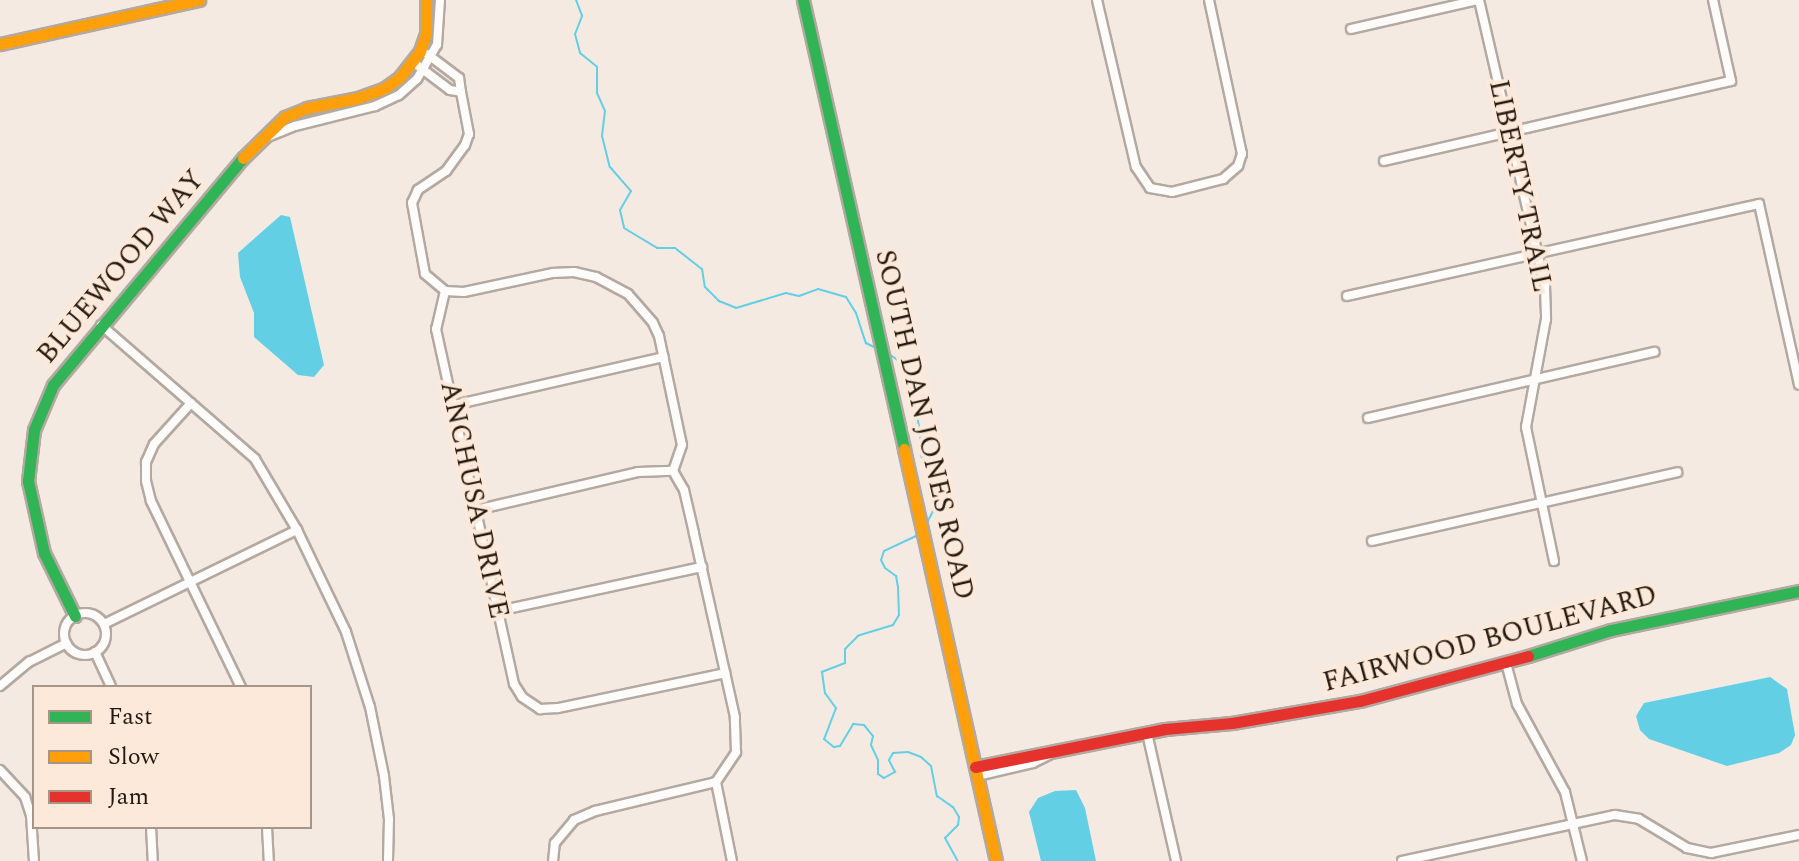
<!DOCTYPE html>
<html>
<head>
<meta charset="utf-8">
<style>
	body { margin:0 }
	#map { position:relative; width:1799px; height:861px; overflow:hidden; background:#f5eae2; font-family:Spectral,serif }
	div>[style] { position:absolute }
	[style*='--x'] { left:calc(var(--x)*1px); top:calc(var(--y)*1px); width:calc(var(--w)*1px); rotate:calc(var(--a)*1deg) }
	.water>* { inset:0; background:#63cfe5 }
	.stream>* { height:2px; margin:-1px; padding:0 1px; transform-origin:1px; border-radius:1px; background:#63cfe5 }
	.roads { filter:drop-shadow(2px 0 #b3a9a1) drop-shadow(-2px 0 #b3a9a1) drop-shadow(0 2px #b3a9a1) drop-shadow(0 -2px #b3a9a1) }
	.street>* { height:8px; margin:-4px; padding:0 4px; transform-origin:4px; border-radius:4px; background:#fefcfb }
	.street>.ring { margin:-4px; padding:0; box-sizing:content-box; background:none; border:8px solid #fefcfb; border-radius:50% }
	.fast>* { height:11px; margin:-5.5px; padding:0 5.5px; transform-origin:5.5px; border-radius:5.5px; background:#30b455 }
	.slow>* { height:11px; margin:-5.5px; padding:0 5.5px; transform-origin:5.5px; border-radius:5.5px; background:#ff9f0a }
	.jam>* { height:11px; margin:-5.5px; padding:0 5.5px; transform-origin:5.5px; border-radius:5.5px; background:#e5322d }
	span { translate:-50% -50%; white-space:nowrap; text-align:center; line-height:1.15; -webkit-text-stroke:8px #fde9da; paint-order:stroke }
	.street-label { font-size:28px; color:#241910 }
	.legend { position:absolute; left:32px; top:685px; width:280px; height:144px; box-sizing:border-box; background:#fde9da; border:2px solid #a69689; margin:0; padding:10px 14px; list-style:none; font-size:24px; color:#241910 }
	.legend li { display:flex; align-items:center; gap:16px; height:40px }
	.legend b { width:40px; border:2px solid #a69689 }
</style>
</head>
<body>
<div id="map">
	<div class="water">
		<div style="clip-path:polygon(281px 215px,290px 217px,324px 365px,314px 377px,298px 375px,254px 337px,254px 313px,240px 277px,238px 253px)"></div>
		<div style="clip-path:polygon(1770px 677px,1787px 689px,1795px 735px,1791px 745px,1779px 753px,1727px 766px,1649px 739px,1640px 730px,1636px 716px,1644px 703px)"></div>
		<div style="clip-path:polygon(1076px 790px,1085px 808px,1096px 861px,1041px 861px,1029px 812px,1038px 798px,1055px 791px)"></div>
	</div>
	<div class="stream">
		<div style="--x:576;--y:0;--w:17;--a:69"></div>
		<div style="--x:582;--y:16;--w:19;--a:111"></div>
		<div style="--x:575;--y:34;--w:20;--a:75"></div>
		<div style="--x:580;--y:53;--w:22;--a:39"></div>
		<div style="--x:597;--y:67;--w:26;--a:90"></div>
		<div style="--x:597;--y:93;--w:20;--a:66"></div>
		<div style="--x:605;--y:111;--w:25;--a:97"></div>
		<div style="--x:602;--y:136;--w:32;--a:76"></div>
		<div style="--x:610;--y:167;--w:32;--a:49"></div>
		<div style="--x:631;--y:191;--w:22;--a:120"></div>
		<div style="--x:620;--y:210;--w:18;--a:77"></div>
		<div style="--x:624;--y:228;--w:39;--a:31"></div>
		<div style="--x:657;--y:248;--w:18;--a:0"></div>
		<div style="--x:675;--y:248;--w:34;--a:38"></div>
		<div style="--x:702;--y:269;--w:18;--a:81"></div>
		<div style="--x:705;--y:287;--w:20;--a:45"></div>
		<div style="--x:719;--y:301;--w:18;--a:22"></div>
		<div style="--x:736;--y:308;--w:52;--a:-16.7"></div>
		<div style="--x:786;--y:293;--w:13;--a:13"></div>
		<div style="--x:799;--y:296;--w:20;--a:-20"></div>
		<div style="--x:818;--y:289;--w:29;--a:16"></div>
		<div style="--x:846;--y:297;--w:19;--a:58"></div>
		<div style="--x:856;--y:313;--w:32;--a:72"></div>
		<div style="--x:866;--y:343;--w:11;--a:27"></div>
		<div style="--x:889;--y:354;--w:19;--a:35"></div>
		<div style="--x:905;--y:365;--w:67;--a:77"></div>
		<div style="--x:920;--y:430;--w:25;--a:88"></div>
		<div style="--x:921;--y:455;--w:41;--a:71.6"></div>
		<div style="--x:934;--y:494;--w:15;--a:90"></div>
		<div style="--x:934;--y:509;--w:18;--a:117"></div>
		<div style="--x:916;--y:536;--w:35;--a:155"></div>
		<div style="--x:884;--y:551;--w:9;--a:108"></div>
		<div style="--x:881;--y:560;--w:9;--a:63"></div>
		<div style="--x:885;--y:568;--w:14;--a:36"></div>
		<div style="--x:896;--y:576;--w:11;--a:80"></div>
		<div style="--x:898;--y:587;--w:28;--a:88"></div>
		<div style="--x:899;--y:615;--w:12;--a:121"></div>
		<div style="--x:893;--y:625;--w:37;--a:163"></div>
		<div style="--x:858;--y:636;--w:18;--a:135"></div>
		<div style="--x:845;--y:649;--w:14;--a:90"></div>
		<div style="--x:845;--y:663;--w:25;--a:159"></div>
		<div style="--x:822;--y:672;--w:21;--a:82"></div>
		<div style="--x:825;--y:693;--w:19;--a:54"></div>
		<div style="--x:836;--y:708;--w:33;--a:111"></div>
		<div style="--x:824;--y:739;--w:13;--a:39"></div>
		<div style="--x:834;--y:747;--w:6;--a:-9"></div>
		<div style="--x:840;--y:746;--w:26;--a:-59"></div>
		<div style="--x:853;--y:724;--w:11;--a:5"></div>
		<div style="--x:864;--y:725;--w:14;--a:51"></div>
		<div style="--x:873;--y:736;--w:9;--a:103"></div>
		<div style="--x:871;--y:745;--w:17;--a:65"></div>
		<div style="--x:878;--y:760;--w:14;--a:90"></div>
		<div style="--x:878;--y:774;--w:7;--a:34"></div>
		<div style="--x:884;--y:778;--w:13;--a:-29"></div>
		<div style="--x:895;--y:772;--w:13;--a:-117"></div>
		<div style="--x:889;--y:760;--w:8;--a:-60"></div>
		<div style="--x:893;--y:753;--w:15;--a:-4"></div>
		<div style="--x:908;--y:752;--w:14;--a:21"></div>
		<div style="--x:921;--y:757;--w:13;--a:42"></div>
		<div style="--x:931;--y:766;--w:31;--a:79"></div>
		<div style="--x:937;--y:796;--w:19;--a:35"></div>
		<div style="--x:953;--y:807;--w:12;--a:59"></div>
		<div style="--x:959;--y:817;--w:8;--a:97"></div>
		<div style="--x:958;--y:825;--w:18;--a:135"></div>
		<div style="--x:945;--y:838;--w:26;--a:61"></div>
	</div>
	<div class="roads">
		<div class="street">
			<div style="--x:1097;--y:0;--w:171;--a:76.9"></div>
			<div style="--x:1136;--y:167;--w:25;--a:56"></div>
			<div style="--x:1150;--y:188;--w:22;--a:10"></div>
			<div style="--x:1172;--y:192;--w:53;--a:-14.3"></div>
			<div style="--x:1223;--y:179;--w:20;--a:-41"></div>
			<div style="--x:1238;--y:166;--w:13;--a:-72"></div>
			<div style="--x:1242;--y:154;--w:157;--a:-102.1"></div>
			<div style="--x:1479;--y:0;--w:294;--a:77"></div>
			<div style="--x:1545;--y:287;--w:32;--a:88"></div>
			<div style="--x:1546;--y:319;--w:110;--a:100.5"></div>
			<div style="--x:1526;--y:427;--w:137;--a:78.2"></div>
			<div style="--x:1351;--y:29;--w:130;--a:-12.9"></div>
			<div style="--x:413;--y:62;--w:46;--a:37.1"></div>
			<div style="--x:450;--y:90;--w:11;--a:10"></div>
			<div style="--x:461;--y:92;--w:14;--a:-98"></div>
			<div style="--x:459;--y:78;--w:39;--a:-143"></div>
			<div style="--x:461;--y:92;--w:43;--a:79.2"></div>
			<div style="--x:469;--y:134;--w:12;--a:110"></div>
			<div style="--x:465;--y:145;--w:32;--a:126"></div>
			<div style="--x:446;--y:171;--w:34;--a:146"></div>
			<div style="--x:418;--y:190;--w:14;--a:115"></div>
			<div style="--x:412;--y:203;--w:72;--a:79.6"></div>
			<div style="--x:425;--y:274;--w:26;--a:40"></div>
			<div style="--x:445;--y:291;--w:19;--a:3"></div>
			<div style="--x:464;--y:292;--w:91;--a:-12.1"></div>
			<div style="--x:553;--y:273;--w:21;--a:-3"></div>
			<div style="--x:574;--y:272;--w:23;--a:13"></div>
			<div style="--x:596;--y:277;--w:36;--a:28"></div>
			<div style="--x:628;--y:294;--w:38;--a:49"></div>
			<div style="--x:653;--y:323;--w:14;--a:65"></div>
			<div style="--x:659;--y:336;--w:111;--a:78.1"></div>
			<div style="--x:682;--y:445;--w:28;--a:109"></div>
			<div style="--x:265;--y:138;--w:32;--a:-22"></div>
			<div style="--x:295;--y:126;--w:82;--a:-14"></div>
			<div style="--x:375;--y:106;--w:26;--a:-25"></div>
			<div style="--x:399;--y:95;--w:24;--a:-42"></div>
			<div style="--x:417;--y:79;--w:39;--a:-60"></div>
			<div style="--x:437;--y:45;--w:45;--a:-86.2"></div>
			<div style="--x:1384;--y:161;--w:356;--a:-13"></div>
			<div style="--x:1731;--y:81;--w:83;--a:-102.5"></div>
			<div style="--x:445;--y:291;--w:39;--a:103"></div>
			<div style="--x:436;--y:329;--w:363;--a:77.6"></div>
			<div style="--x:514;--y:684;--w:15;--a:58"></div>
			<div style="--x:522;--y:697;--w:22;--a:34"></div>
			<div style="--x:540;--y:709;--w:18;--a:-3"></div>
			<div style="--x:558;--y:708;--w:171;--a:-11.8"></div>
			<div style="--x:1347;--y:296;--w:422;--a:-12.6"></div>
			<div style="--x:1759;--y:204;--w:185;--a:77.5"></div>
			<div style="--x:101;--y:325;--w:204;--a:41"></div>
			<div style="--x:255;--y:459;--w:82;--a:59.4"></div>
			<div style="--x:297;--y:530;--w:113;--a:64.3"></div>
			<div style="--x:346;--y:632;--w:79;--a:72.3"></div>
			<div style="--x:370;--y:707;--w:70;--a:78.5"></div>
			<div style="--x:384;--y:776;--w:43;--a:83.4"></div>
			<div style="--x:389;--y:819;--w:42;--a:91.4"></div>
			<div style="--x:191;--y:403;--w:55;--a:132.1"></div>
			<div style="--x:154;--y:444;--w:20;--a:114"></div>
			<div style="--x:146;--y:462;--w:19;--a:90"></div>
			<div style="--x:146;--y:481;--w:21;--a:76"></div>
			<div style="--x:151;--y:501;--w:207;--a:64.2"></div>
			<div style="--x:454;--y:405;--w:215;--a:-12.9"></div>
			<div style="--x:1368;--y:418;--w:294;--a:-13"></div>
			<div style="--x:476;--y:510;--w:166;--a:-13.2"></div>
			<div style="--x:638;--y:472;--w:35;--a:-2"></div>
			<div style="--x:1372;--y:541;--w:313;--a:-12.7"></div>
			<div style="--x:498;--y:611;--w:209;--a:-12.2"></div>
			<div class="ring" style="left:64px;top:613px;width:34px;height:34px"></div>
			<div style="--x:104;--y:624;--w:215;--a:-26"></div>
			<div style="--x:95;--y:652;--w:38;--a:65"></div>
			<div style="--x:1506;--y:663;--w:42;--a:75"></div>
			<div style="--x:1517;--y:704;--w:100;--a:61.4"></div>
			<div style="--x:1565;--y:792;--w:71;--a:76.2"></div>
			<div style="--x:0;--y:686;--w:38;--a:-40"></div>
			<div style="--x:29;--y:662;--w:42;--a:-26.6"></div>
			<div style="--x:1147;--y:733;--w:131;--a:77.2"></div>
			<div style="--x:0;--y:770;--w:37;--a:47"></div>
			<div style="--x:25;--y:797;--w:19;--a:72"></div>
			<div style="--x:31;--y:815;--w:46;--a:86.3"></div>
			<div style="--x:977;--y:776;--w:57;--a:-13.1"></div>
			<div style="--x:1033;--y:763;--w:18;--a:-27"></div>
			<div style="--x:716;--y:782;--w:81;--a:78.6"></div>
			<div style="--x:151;--y:827;--w:34;--a:87"></div>
			<div style="--x:267;--y:827;--w:34;--a:87"></div>
			<div style="--x:553;--y:861;--w:18;--a:-84"></div>
			<div style="--x:555;--y:843;--w:30;--a:-50"></div>
			<div style="--x:574;--y:820;--w:23;--a:-23"></div>
			<div style="--x:595;--y:811;--w:124;--a:-13.5"></div>
			<div style="--x:716;--y:782;--w:36;--a:-56"></div>
			<div style="--x:736;--y:752;--w:35;--a:-92"></div>
			<div style="--x:735;--y:717;--w:189;--a:-102.6"></div>
			<div style="--x:694;--y:533;--w:44;--a:-103.1"></div>
			<div style="--x:684;--y:490;--w:22;--a:-120"></div>
			<div style="--x:1402;--y:861;--w:218;--a:-12.2"></div>
			<div style="--x:1615;--y:815;--w:24;--a:9"></div>
			<div style="--x:1639;--y:819;--w:56;--a:31.1"></div>
			<div style="--x:1687;--y:848;--w:25;--a:12"></div>
			<div style="--x:1711;--y:853;--w:90;--a:-11.6"></div>
		</div>
		<div class="fast">
			<div style="--x:803;--y:0;--w:460;--a:77.3"></div>
			<div style="--x:75;--y:616;--w:70;--a:-116.2"></div>
			<div style="--x:44;--y:553;--w:74;--a:-102.5"></div>
			<div style="--x:28;--y:481;--w:51;--a:-83.3"></div>
			<div style="--x:34;--y:430;--w:49;--a:-67.1"></div>
			<div style="--x:53;--y:385;--w:296;--a:-50.1"></div>
			<div style="--x:1528;--y:656;--w:87;--a:-17.4"></div>
			<div style="--x:1611;--y:630;--w:192;--a:-11.7"></div>
		</div>
		<div class="slow">
			<div style="--x:0;--y:44;--w:204;--a:-12.5"></div>
			<div style="--x:243;--y:158;--w:59;--a:-44.3"></div>
			<div style="--x:285;--y:117;--w:24;--a:-22"></div>
			<div style="--x:307;--y:108;--w:52;--a:-11.1"></div>
			<div style="--x:358;--y:98;--w:29;--a:-20"></div>
			<div style="--x:385;--y:88;--w:19;--a:-36"></div>
			<div style="--x:400;--y:77;--w:33;--a:-52"></div>
			<div style="--x:420;--y:51;--w:18;--a:-71"></div>
			<div style="--x:426;--y:34;--w:34;--a:-90"></div>
			<div style="--x:904;--y:449;--w:422;--a:77.4"></div>
		</div>
		<div class="jam">
			<div style="--x:975;--y:767;--w:194;--a:-11.3"></div>
			<div style="--x:1165;--y:729;--w:67;--a:-5.1"></div>
			<div style="--x:1232;--y:723;--w:130;--a:-9.8"></div>
			<div style="--x:1360;--y:701;--w:174;--a:-15"></div>
		</div>
	</div>
	<div class="street-label">
		<span style="left:1520px;top:186px;rotate:78deg">LIBERTY TRAIL</span>
		<span style="left:121px;top:267px;rotate:-50deg">BLUEWOOD WAY</span>
		<span style="left:924px;top:425px;rotate:77deg">SOUTH DAN JONES ROAD</span>
		<span style="left:474px;top:500px;rotate:78deg">ANCHUSA DRIVE</span>
		<span style="left:1490px;top:639px;rotate:-15deg">FAIRWOOD BOULEVARD</span>
	</div>
	<ul class="legend">
	<li><b style="height:10px;background:#30b455"></b>Fast</li>
	<li><b style="height:10px;background:#ff9f0a"></b>Slow</li>
	<li><b style="height:10px;background:#e5322d"></b>Jam</li>
	</ul>
</div>
</body>
</html>
